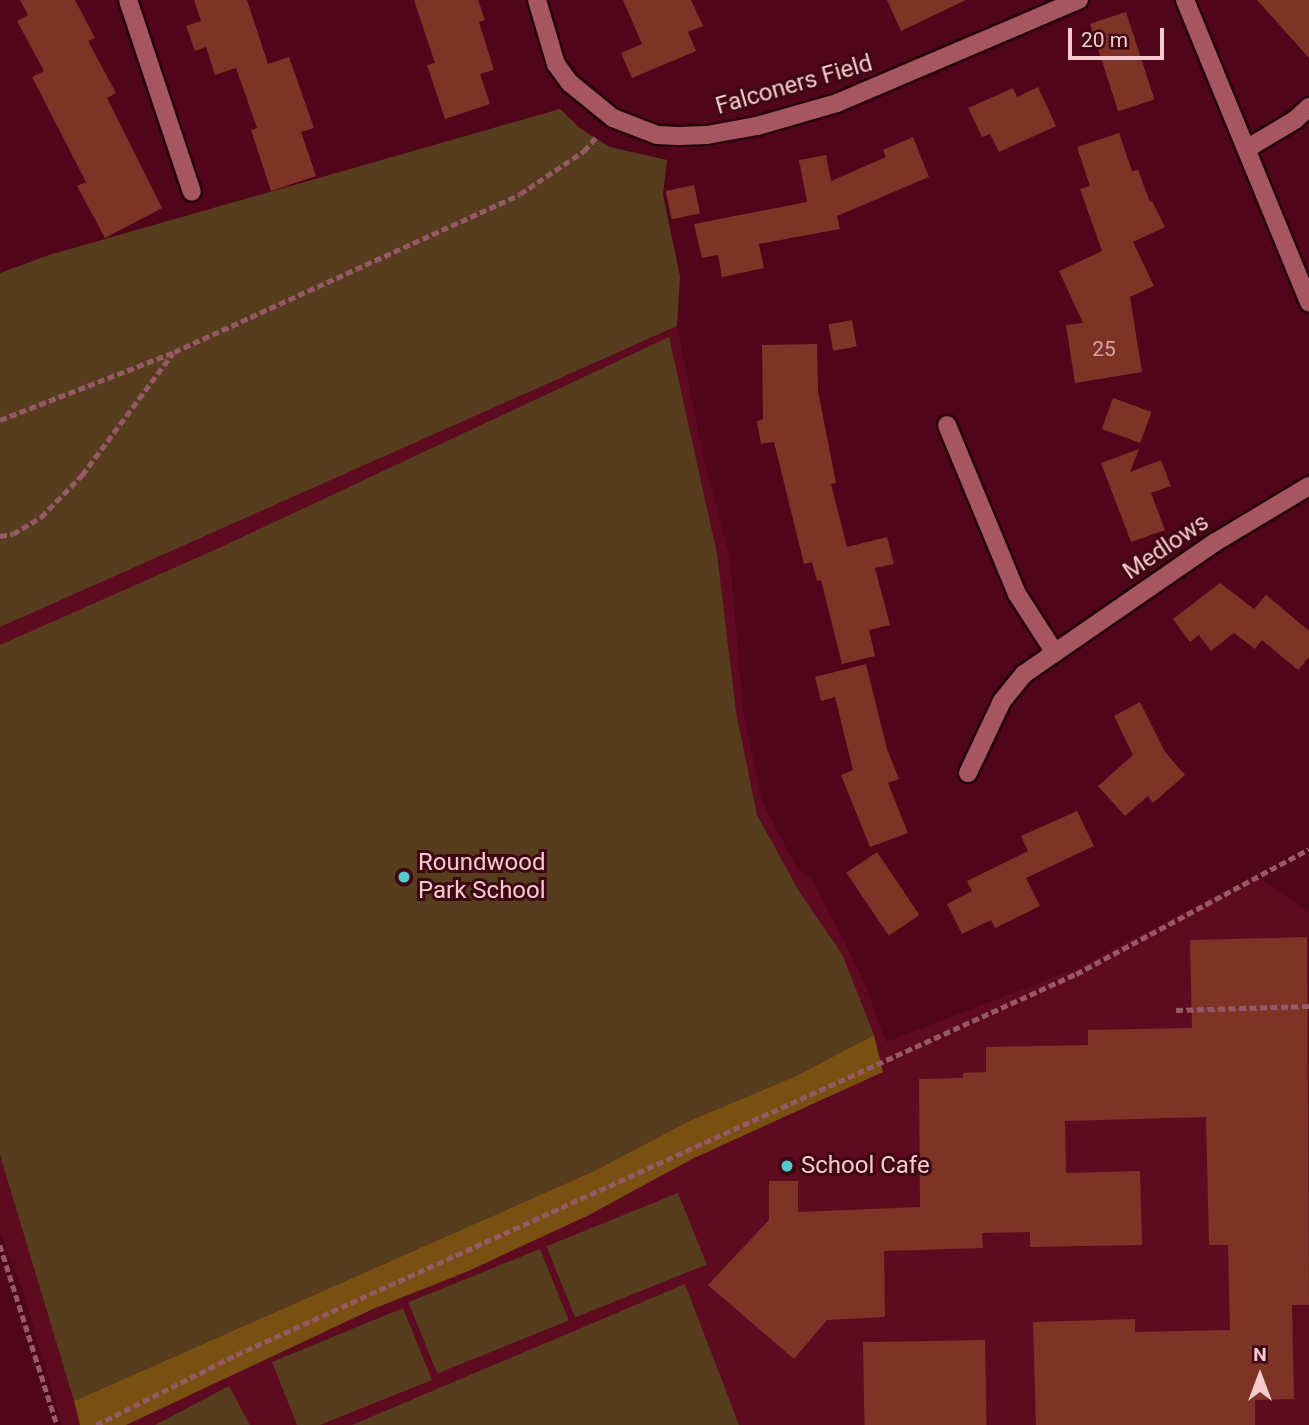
<!DOCTYPE html>
<html>
<head>
<meta charset="utf-8">
<style>
	body { margin:0 }
	#map { position:relative; width:1309px; height:1425px; overflow:hidden; background:#50051a; font-family:Roboto,sans-serif }
	div>[style] { position:absolute }
	[style*='--x'] { left:calc(var(--x)*1px); top:calc(var(--y)*1px); width:calc(var(--w)*1px); rotate:calc(var(--a)*1deg) }
	.built>* { inset:0; background:#5e0b21 }
	.green>* { inset:0; background:#553d1d; transform-origin:0 0 }
	.forest>* { inset:0; background:#785011 }
	.building>* { inset:0; background:#7d3426; transform-origin:0 0 }
	.path>* { height:4.5px; margin-top:-2.25px; transform-origin:0; background:repeating-linear-gradient(90deg,#985967 0 7px,transparent 0 10.5px) }
	.roads { filter:drop-shadow(2px 0 #27030a) drop-shadow(-2px 0 #27030a) drop-shadow(0 2px #27030a) drop-shadow(0 -2px #27030a) }
	.minor>* { height:18px; margin:-9px; padding:0 9px; transform-origin:9px; border-radius:9px; background:#a65661 }
	.dots>* { width:19px; height:19px; translate:-50% -50%; box-sizing:border-box; border:4px solid #3e0714; border-radius:50% }
	span { translate:-50% -50%; white-space:nowrap; text-align:center; line-height:1.15; -webkit-text-stroke:6px #3e0714; paint-order:stroke }
	.number-label { font-size:21px; color:#d9a4a4 }
	.number-label span { -webkit-text-stroke-width:0 }
	.street-label { font-size:24px; color:#f8cace }
	.poi-label { font-size:24px; color:#f8cace }
	.left { translate:0 -50%; text-align:left }
	.north { position:absolute; left:1225px; top:1341px; width:70px; height:70px; -webkit-text-stroke:5px #3e0714; paint-order:stroke; rotate:0deg; font-size:19px; font-weight:700; line-height:28px; text-align:center; color:#f8cace }
	.north::after { content:''; display:block; margin:auto; width:24px; height:32px; background:#f8cace; clip-path:polygon(50% 0,100% 100%,50% 72%,0 100%) }
	.scale { position:absolute; left:1068px; top:28px; width:96px; height:32px; box-sizing:border-box; border:4px solid #f8cace; border-top:0; padding-left:9px; font-size:21px; line-height:24px; white-space:nowrap; color:#f8cace; -webkit-text-stroke:5px #3e0714; paint-order:stroke }
</style>
</head>
<body>
<div id="map">
	<div class="built">
		<div style="clip-path:polygon(677px 326px,703px 455px,730px 559px,743px 710px,762px 801px,796px 867px,811px 879px,838px 929px,864px 982px,886px 1042px,1073px 970px,1256px 875px,1309px 913px,1309px 1425px,62px 1425px,25px 1297px,0 1232px,0 626px)"></div>
	</div>
	<div class="green">
		<div style="clip-path:polygon(560px 109px,581px 129px,610px 147px,667px 160px,663px 195px,680px 276px,677px 326px,0 627px,0 273px,49px 255px)"></div>
		<div style="clip-path:polygon(669px 337px,717px 554px,736px 712px,757px 815px,800px 893px,842px 954px,874px 1035px,796px 1076px,689px 1121px,594px 1171px,74px 1401px,0 1155px,0 645px,219px 548px)"></div>
		<div style="left:678px;top:1193px;width:77px;height:142px;rotate:68deg"></div>
		<div style="left:540px;top:1249px;width:77px;height:142px;rotate:68deg"></div>
		<div style="clip-path:polygon(685px 1284px,739px 1425px,352px 1425px)"></div>
		<div style="clip-path:polygon(403px 1308px,432px 1380px,320px 1425px,297px 1425px,272px 1362px)"></div>
		<div style="clip-path:polygon(229px 1386px,250px 1425px,155px 1425px)"></div>
	</div>
	<div class="forest">
		<div style="clip-path:polygon(874px 1035px,883px 1072px,694px 1158px,587px 1216px,466px 1272px,373px 1309px,126px 1425px,80px 1425px,74px 1401px,594px 1171px,689px 1121px,796px 1076px)"></div>
	</div>
	<div class="building">
		<div style="clip-path:polygon(20px 0,75px 0,95px 38px,88px 41px,116px 93px,107px 98px,162px 208px,105px 238px,77px 186px,86px 182px,32px 77px,44px 71px,17px 21px,28px 15px)"></div>
		<div style="clip-path:polygon(194px 0,247px 0,268px 64px,289px 57px,314px 128px,301px 132px,316px 176px,271px 191px,251px 130px,257px 128px,236px 68px,215px 75px,206px 47px,195px 51px,186px 26px,201px 21px)"></div>
		<div style="clip-path:polygon(414px 0,478px 0,485px 20px,479px 22px,494px 70px,480px 74px,490px 104px,445px 119px,427px 65px,435px 63px)"></div>
		<div style="clip-path:polygon(623px 0,691px 0,703px 26px,688px 32px,696px 51px,632px 78px,621px 53px,642px 44px)"></div>
		<div style="clip-path:polygon(887px 0,966px 0,901px 31px)"></div>
		<div style="clip-path:polygon(1257px 0,1309px 0,1309px 58px)"></div>
		<div style="left:1126px;top:12px;width:92px;height:38px;rotate:72deg"></div>
		<div style="clip-path:polygon(1038px 87px,1056px 126px,999px 152px,990px 134px,982px 137px,968px 108px,1013px 88px,1017px 97px)"></div>
		<div style="clip-path:polygon(1119px 133px,1132px 171px,1138px 170px,1150px 202px,1152px 201px,1165px 227px,1133px 242px,1154px 286px,1130px 297px,1142px 372px,1075px 383px,1066px 325px,1083px 323px,1059px 271px,1102px 251px,1080px 189px,1090px 186px,1077px 147px)"></div>
		<div style="clip-path:polygon(913px 137px,929px 177px,837px 216px,840px 229px,759px 244px,764px 268px,722px 277px,718px 255px,702px 258px,694px 224px,807px 202px,799px 160px,826px 155px,831px 181px,886px 157px,883px 150px)"></div>
		<div style="left:694px;top:185px;width:29px;height:29px;rotate:78deg"></div>
		<div style="left:852px;top:320px;width:27px;height:24px;rotate:80deg"></div>
		<div style="clip-path:polygon(817px 344px,818px 391px,836px 483px,831px 484px,847px 547px,887px 537px,894px 564px,875px 568px,890px 625px,869px 630px,875px 656px,842px 664px,821px 580px,817px 581px,812px 562px,804px 564px,774px 442px,761px 444px,757px 421px,763px 419px,762px 345px)"></div>
		<div style="left:1113px;top:398px;width:41px;height:33px;rotate:20deg"></div>
		<div style="clip-path:polygon(1139px 449px,1130px 472px,1161px 460px,1171px 486px,1151px 493px,1165px 530px,1131px 542px,1101px 463px)"></div>
		<div style="clip-path:polygon(1220px 583px,1254px 609px,1266px 595px,1309px 631px,1309px 657px,1298px 670px,1262px 640px,1255px 649px,1234px 633px,1211px 651px,1199px 635px,1190px 642px,1173px 619px)"></div>
		<div style="clip-path:polygon(866px 664px,887px 749px,899px 779px,888px 783px,908px 833px,870px 847px,841px 775px,853px 770px,835px 697px,821px 701px,815px 677px)"></div>
		<div style="clip-path:polygon(1140px 702px,1165px 752px,1185px 775px,1153px 803px,1148px 796px,1125px 816px,1098px 786px,1133px 755px,1114px 716px)"></div>
		<div style="clip-path:polygon(1077px 811px,1094px 846px,1026px 878px,1040px 906px,995px 928px,991px 920px,962px 934px,947px 904px,972px 891px,967px 881px,1028px 851px,1021px 836px)"></div>
		<div style="left:877px;top:852px;width:76px;height:37px;rotate:56deg"></div>
		<div style="clip-path:polygon(1307px 937px,1309px 1305px,1292px 1305px,1294px 1399px,1255px 1400px,1255px 1425px,1036px 1425px,1033px 1322px,1135px 1319px,1135px 1332px,1230px 1330px,1228px 1245px,1209px 1245px,1206px 1117px,1065px 1121px,1066px 1173px,1140px 1171px,1142px 1245px,1030px 1247px,1030px 1232px,982px 1233px,983px 1248px,884px 1251px,885px 1317px,827px 1320px,794px 1359px,708px 1285px,769px 1220px,769px 1181px,798px 1181px,798px 1212px,920px 1207px,919px 1079px,963px 1078px,963px 1073px,986px 1072px,986px 1047px,1088px 1045px,1088px 1030px,1192px 1028px,1190px 940px)"></div>
		<div style="left:985px;top:1340px;width:85px;height:122px;rotate:89deg"></div>
	</div>
	<div class="path">
		<div style="--x:0;--y:420;--w:187;--a:-21.3"></div>
		<div style="--x:174;--y:352;--w:380;--a:-24.5"></div>
		<div style="--x:520;--y:194;--w:77;--a:-33.9"></div>
		<div style="--x:584;--y:151;--w:21;--a:-49"></div>
		<div style="--x:0;--y:536;--w:13;--a:-9"></div>
		<div style="--x:13;--y:534;--w:33;--a:-31"></div>
		<div style="--x:41;--y:517;--w:59;--a:-45.7"></div>
		<div style="--x:82;--y:475;--w:152;--a:-53.3"></div>
		<div style="--x:1176;--y:1010;--w:133;--a:-1.7"></div>
		<div style="--x:0;--y:1245;--w:189;--a:72.4"></div>
		<div style="--x:96;--y:1425;--w:157;--a:-26.6"></div>
		<div style="--x:236;--y:1355;--w:922;--a:-24.4"></div>
		<div style="--x:1076;--y:974;--w:264;--a:-28.2"></div>
	</div>
	<div class="roads">
		<div class="minor">
			<div style="--x:128;--y:0;--w:202;--a:71.6"></div>
			<div style="--x:537;--y:0;--w:67;--a:73.5"></div>
			<div style="--x:556;--y:64;--w:24;--a:54"></div>
			<div style="--x:570;--y:83;--w:55;--a:39.1"></div>
			<div style="--x:613;--y:118;--w:47;--a:21.1"></div>
			<div style="--x:657;--y:135;--w:21;--a:3"></div>
			<div style="--x:678;--y:136;--w:29;--a:-2"></div>
			<div style="--x:707;--y:135;--w:51;--a:-10.2"></div>
			<div style="--x:757;--y:126;--w:83;--a:-16"></div>
			<div style="--x:837;--y:103;--w:263;--a:-23.1"></div>
			<div style="--x:1185;--y:0;--w:327;--a:67.7"></div>
			<div style="--x:1248;--y:148;--w:55;--a:-30.8"></div>
			<div style="--x:1295;--y:120;--w:19;--a:-43"></div>
			<div style="--x:947;--y:425;--w:183;--a:67.5"></div>
			<div style="--x:1017;--y:594;--w:70;--a:57.2"></div>
			<div style="--x:968;--y:773;--w:80;--a:-64.7"></div>
			<div style="--x:1002;--y:701;--w:35;--a:-51"></div>
			<div style="--x:1024;--y:674;--w:231;--a:-34.6"></div>
			<div style="--x:1214;--y:543;--w:111;--a:-31"></div>
		</div>
	</div>
	<div class="dots">
		<div style="left:404px;top:877px;background:#53cdca"></div>
		<div style="left:787px;top:1166px;background:#53cdca"></div>
	</div>
	<div class="number-label">
		<span style="left:1104px;top:349px">25</span>
	</div>
	<div class="street-label">
		<span style="left:794px;top:85px;rotate:-16deg">Falconers Field</span>
		<span style="left:1166px;top:547px;rotate:-34deg">Medlows</span>
	</div>
	<div class="poi-label">
		<span class="left" style="left:418px;top:877px">Roundwood<br>Park School</span>
		<span class="left" style="left:801px;top:1166px">School Cafe</span>
	</div>
	<div class="north">N</div>
	<div class="scale">20 m</div>
</div>
</body>
</html>
